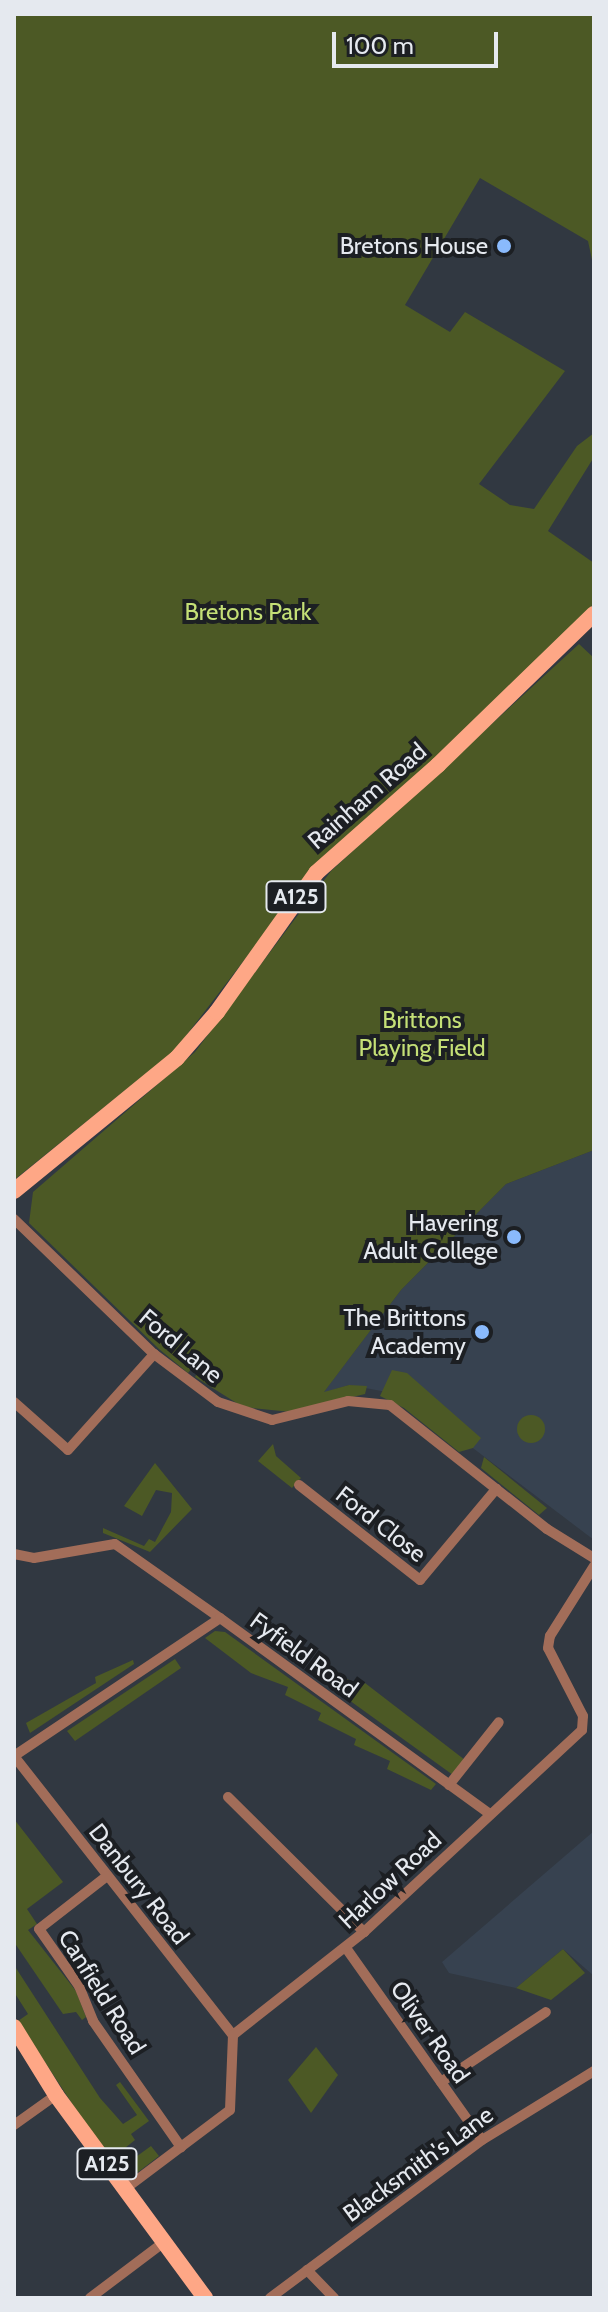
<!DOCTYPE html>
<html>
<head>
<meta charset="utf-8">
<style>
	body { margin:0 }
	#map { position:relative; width:608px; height:2312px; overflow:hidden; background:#313841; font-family:Cabin,sans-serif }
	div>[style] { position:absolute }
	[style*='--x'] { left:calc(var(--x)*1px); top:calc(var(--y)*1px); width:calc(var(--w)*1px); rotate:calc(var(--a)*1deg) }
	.built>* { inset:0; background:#374250 }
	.green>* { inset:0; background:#4c5925 }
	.round { border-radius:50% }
	.minor>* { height:10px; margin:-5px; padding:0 5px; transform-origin:5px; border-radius:5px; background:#a26d59 }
	.primary>* { height:16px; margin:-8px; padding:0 8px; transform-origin:8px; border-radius:8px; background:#fea786 }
	.dots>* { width:22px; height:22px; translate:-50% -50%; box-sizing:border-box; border:4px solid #1c1f23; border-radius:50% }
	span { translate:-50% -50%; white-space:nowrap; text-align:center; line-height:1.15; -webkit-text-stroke:8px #1c1f23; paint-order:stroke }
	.shield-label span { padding:2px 6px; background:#1c1f23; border:2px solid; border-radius:6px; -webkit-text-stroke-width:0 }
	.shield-label { font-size:22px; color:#e5e9ef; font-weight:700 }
	.poi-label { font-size:24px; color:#e5e9ef }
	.right { translate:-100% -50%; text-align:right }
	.park-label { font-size:24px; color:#c4df76 }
	.street-label { font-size:24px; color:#e5e9ef }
	.frame { position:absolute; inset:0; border:16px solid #e5e9ef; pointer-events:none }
	.scale { position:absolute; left:332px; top:32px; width:166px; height:36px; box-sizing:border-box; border:4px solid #e5e9ef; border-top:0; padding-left:10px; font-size:24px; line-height:28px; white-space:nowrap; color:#e5e9ef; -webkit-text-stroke:6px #1c1f23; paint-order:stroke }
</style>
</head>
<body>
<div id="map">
	<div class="built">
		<div style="clip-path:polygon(594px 1150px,594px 1540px,403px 1395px,349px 1385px,323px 1393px,401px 1290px,506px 1184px)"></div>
		<div style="clip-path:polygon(594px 1831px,594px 1976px,563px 1949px,516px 1988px,449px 1973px,442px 1962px)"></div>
	</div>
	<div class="green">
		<div style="clip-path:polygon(14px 14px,594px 14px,594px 269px,588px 241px,480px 178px,405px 305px,450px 332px,465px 312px,565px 371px,479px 484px,510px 505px,534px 509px,577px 446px,594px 433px,594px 457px,548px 531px,594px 563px,594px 603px,576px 627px,434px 761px,325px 855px,175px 1050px,14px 1180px)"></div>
		<div style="clip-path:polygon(579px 644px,594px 658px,594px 1150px,506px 1184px,401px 1290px,324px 1392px,349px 1385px,367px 1386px,365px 1394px,291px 1412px,243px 1407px,195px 1377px,198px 1371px,193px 1367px,188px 1373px,159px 1349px,29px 1223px,33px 1192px,195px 1052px,331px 871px)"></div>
		<div style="clip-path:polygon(392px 1370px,407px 1373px,481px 1438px,473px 1448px,459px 1452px,404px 1408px,380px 1396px)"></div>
		<div class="round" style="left:517px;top:1415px;width:28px;height:28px"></div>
		<div style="clip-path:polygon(273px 1444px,276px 1456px,301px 1478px,292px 1488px,258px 1461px)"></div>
		<div style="clip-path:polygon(484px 1457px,547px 1508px,539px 1515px,513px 1494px,481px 1468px)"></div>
		<div style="clip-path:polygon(155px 1463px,192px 1509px,150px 1552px,103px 1533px,103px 1528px,144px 1546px,149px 1539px,155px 1542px,171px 1512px,172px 1493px,156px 1490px,142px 1516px,124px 1506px)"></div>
		<div style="clip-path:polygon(215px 1631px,225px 1632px,436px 1784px,431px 1790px,387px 1769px,390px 1761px,354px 1745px,356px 1739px,318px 1720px,321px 1713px,285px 1695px,288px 1687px,251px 1673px,205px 1638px)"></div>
		<div style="clip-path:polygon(175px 1659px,181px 1668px,75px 1741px,67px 1731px)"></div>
		<div style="clip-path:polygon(133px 1660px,134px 1664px,30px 1733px,26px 1723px,96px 1683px,95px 1677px)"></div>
		<div style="clip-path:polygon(326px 1664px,360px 1688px,365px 1683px,465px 1760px,453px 1775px,317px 1677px)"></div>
		<div style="clip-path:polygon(14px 1819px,63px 1882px,27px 1909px,37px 1924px,28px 1930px,76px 1991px,86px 2017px,82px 2020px,76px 2012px,63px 2014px,14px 1942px)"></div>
		<div style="clip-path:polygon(563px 1949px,585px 1973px,551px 2000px,516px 1988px)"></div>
		<div style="clip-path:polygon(14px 1965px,100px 2098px,123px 2124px,137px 2115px,116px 2085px,120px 2082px,149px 2121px,131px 2134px,135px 2140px,125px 2148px,133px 2159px,151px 2146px,159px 2156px,133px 2176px,124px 2175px,96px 2140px,18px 2021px,28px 2014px,14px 1992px)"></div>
		<div style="clip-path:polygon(316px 2047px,338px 2075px,311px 2113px,288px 2080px)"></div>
	</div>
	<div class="minor">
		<div style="--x:14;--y:1219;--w:194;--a:44"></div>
		<div style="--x:154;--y:1354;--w:80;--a:36.9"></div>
		<div style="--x:218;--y:1402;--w:57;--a:18.4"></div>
		<div style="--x:272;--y:1420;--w:78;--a:-14"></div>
		<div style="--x:348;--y:1401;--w:42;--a:5.4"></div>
		<div style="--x:390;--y:1405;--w:200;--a:38.3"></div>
		<div style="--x:547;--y:1529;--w:55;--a:31.7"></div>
		<div style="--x:14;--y:1402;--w:72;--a:41.6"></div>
		<div style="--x:68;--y:1450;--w:129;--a:-48.1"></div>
		<div style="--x:299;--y:1485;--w:154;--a:38.1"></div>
		<div style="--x:420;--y:1580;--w:119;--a:-50.1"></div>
		<div style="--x:14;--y:1554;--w:20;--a:11"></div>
		<div style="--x:34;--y:1558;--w:82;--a:-9.8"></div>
		<div style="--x:115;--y:1544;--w:128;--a:35.2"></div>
		<div style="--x:14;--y:1756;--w:248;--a:-33.8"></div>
		<div style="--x:220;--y:1618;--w:334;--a:36"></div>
		<div style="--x:14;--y:1756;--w:355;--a:51.9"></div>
		<div style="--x:449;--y:1785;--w:80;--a:-51.6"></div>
		<div style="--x:228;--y:1797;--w:192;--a:44.8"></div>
		<div style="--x:107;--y:1876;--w:86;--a:142.1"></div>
		<div style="--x:39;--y:1929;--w:70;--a:54.9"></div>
		<div style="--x:79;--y:1986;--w:38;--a:68"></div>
		<div style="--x:93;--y:2021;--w:154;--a:55.1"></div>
		<div style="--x:346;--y:1948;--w:235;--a:54.7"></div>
		<div style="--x:441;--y:2082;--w:126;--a:-33.7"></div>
		<div style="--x:14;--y:2125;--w:52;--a:-35.5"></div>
		<div style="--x:125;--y:2189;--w:131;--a:-37"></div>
		<div style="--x:230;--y:2110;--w:75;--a:-87.7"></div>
		<div style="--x:233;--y:2035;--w:167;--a:-38.2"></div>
		<div style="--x:364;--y:1932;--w:297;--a:-42.8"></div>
		<div style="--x:582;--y:1730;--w:14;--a:-86"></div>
		<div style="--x:583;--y:1716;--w:76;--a:-117.2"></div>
		<div style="--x:548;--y:1648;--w:12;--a:-81"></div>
		<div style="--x:550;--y:1636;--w:83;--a:-57.8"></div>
		<div style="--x:307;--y:2270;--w:39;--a:46"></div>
		<div style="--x:90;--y:2298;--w:93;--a:-37.1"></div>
		<div style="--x:270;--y:2298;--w:264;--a:-36.7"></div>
		<div style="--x:482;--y:2140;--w:132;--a:-31.6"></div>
	</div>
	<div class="primary">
		<div style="--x:14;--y:1191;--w:210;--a:-39.2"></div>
		<div style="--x:177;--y:1058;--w:61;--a:-49"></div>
		<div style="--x:217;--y:1012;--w:171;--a:-54.5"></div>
		<div style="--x:316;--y:873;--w:163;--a:-41.5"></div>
		<div style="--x:438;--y:765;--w:217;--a:-44.1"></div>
		<div style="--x:14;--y:2027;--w:80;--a:58.3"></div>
		<div style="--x:56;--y:2095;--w:252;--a:53.7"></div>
	</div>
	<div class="dots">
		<div style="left:504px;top:246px;background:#8abafc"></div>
		<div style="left:514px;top:1237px;background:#8abafc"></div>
		<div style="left:482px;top:1332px;background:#8abafc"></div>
	</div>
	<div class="shield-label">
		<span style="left:296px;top:897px">A125</span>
		<span style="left:107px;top:2164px">A125</span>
	</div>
	<div class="poi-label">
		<span class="right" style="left:488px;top:246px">Bretons House</span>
		<span class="right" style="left:498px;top:1237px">Havering<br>Adult College</span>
		<span class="right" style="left:466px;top:1332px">The Brittons<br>Academy</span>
	</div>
	<div class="park-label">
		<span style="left:248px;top:612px">Bretons Park</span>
		<span style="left:422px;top:1034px">Brittons<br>Playing Field</span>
	</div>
	<div class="street-label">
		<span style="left:367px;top:796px;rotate:-41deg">Rainham Road</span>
		<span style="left:181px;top:1346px;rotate:40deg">Ford Lane</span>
		<span style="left:381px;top:1524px;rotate:38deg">Ford Close</span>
		<span style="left:304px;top:1655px;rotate:36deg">Fyfield Road</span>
		<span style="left:390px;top:1880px;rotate:-43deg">Harlow Road</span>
		<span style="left:139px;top:1884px;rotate:52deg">Danbury Road</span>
		<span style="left:102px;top:1992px;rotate:58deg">Canfield Road</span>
		<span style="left:430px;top:2032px;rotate:55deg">Oliver Road</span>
		<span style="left:418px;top:2164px;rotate:-36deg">Blacksmith's Lane</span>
	</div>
	<div class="frame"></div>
	<div class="scale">100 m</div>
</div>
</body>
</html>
